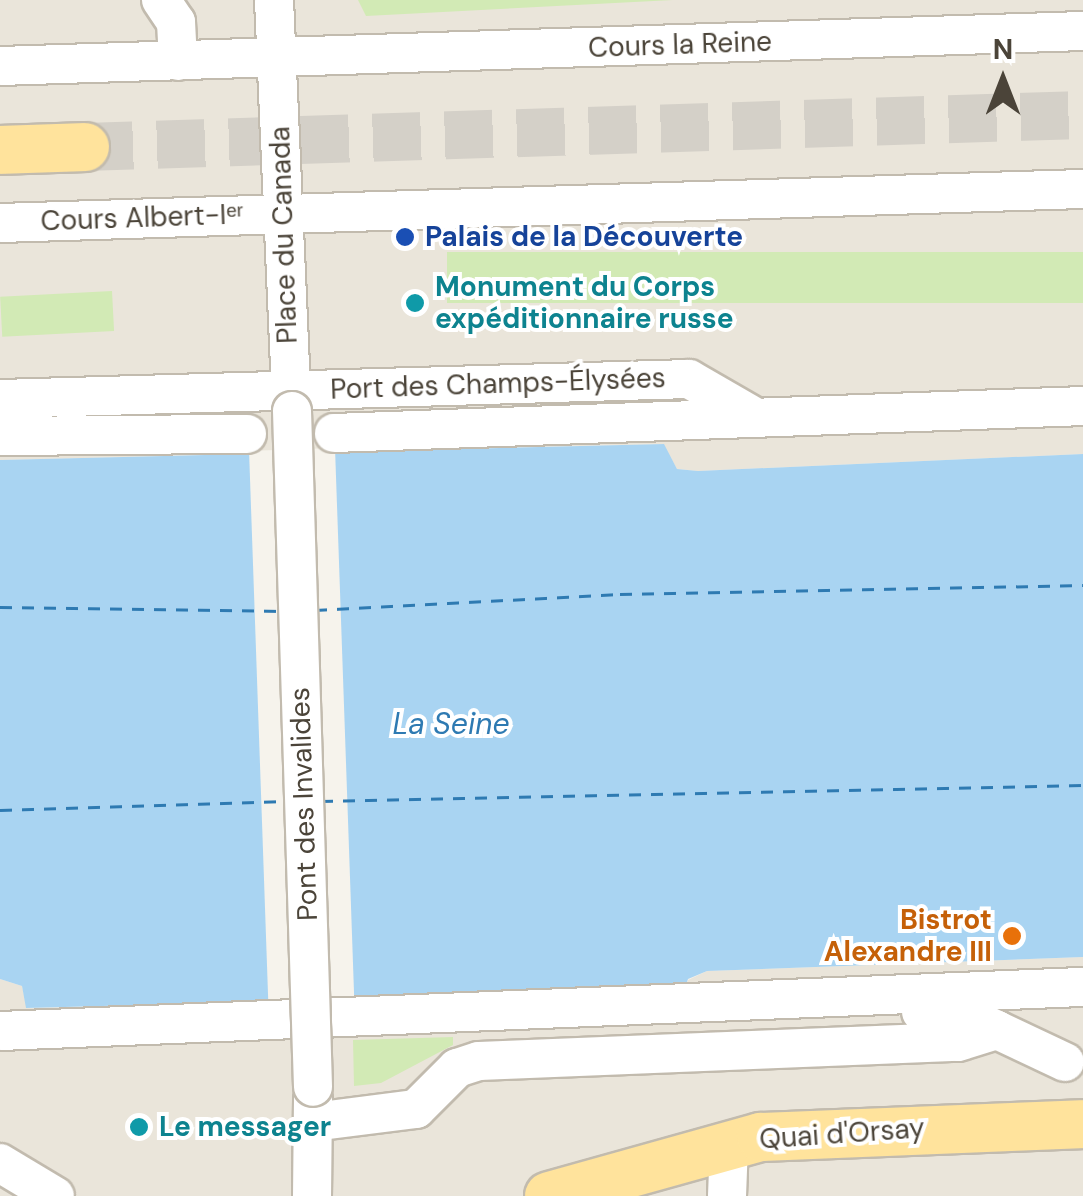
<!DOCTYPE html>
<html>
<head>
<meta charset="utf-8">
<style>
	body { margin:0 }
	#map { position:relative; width:1083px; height:1196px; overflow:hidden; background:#f6f3ec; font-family:"DM Sans",sans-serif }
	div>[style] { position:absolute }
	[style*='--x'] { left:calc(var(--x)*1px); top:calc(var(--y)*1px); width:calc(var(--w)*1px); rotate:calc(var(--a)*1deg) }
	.residential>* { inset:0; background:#eae5da }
	.green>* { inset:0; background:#d2eab5; transform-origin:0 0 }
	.water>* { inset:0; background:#a9d4f2 }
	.pier>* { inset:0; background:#f6f3ec; transform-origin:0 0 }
	.ferry>* { height:2.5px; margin-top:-1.25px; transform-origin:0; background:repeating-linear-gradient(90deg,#2e7ab2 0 12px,transparent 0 22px) }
	.major-tunnel>* { height:48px; margin-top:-24px; transform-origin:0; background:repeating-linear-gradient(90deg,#d4d0c8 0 48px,transparent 0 72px) }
	.roads { filter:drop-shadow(2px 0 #c2bbae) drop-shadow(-2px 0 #c2bbae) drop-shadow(0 2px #c2bbae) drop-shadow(0 -2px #c2bbae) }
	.minor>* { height:38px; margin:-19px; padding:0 19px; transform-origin:19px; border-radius:19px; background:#fff }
	.major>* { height:48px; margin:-24px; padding:0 24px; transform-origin:24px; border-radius:24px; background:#ffe39c }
	.bridges { filter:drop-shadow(2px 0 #c2bbae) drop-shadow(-2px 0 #c2bbae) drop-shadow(0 2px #c2bbae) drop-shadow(0 -2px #c2bbae) }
	.minor-bridge>* { height:38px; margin:-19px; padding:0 19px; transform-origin:19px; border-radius:19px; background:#fff }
	.dots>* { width:28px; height:28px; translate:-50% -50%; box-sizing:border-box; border:5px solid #fff; border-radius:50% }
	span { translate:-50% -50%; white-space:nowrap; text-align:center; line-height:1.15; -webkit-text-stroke:8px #fff; paint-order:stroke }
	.street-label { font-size:28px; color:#4b4439 }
	.transit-label { font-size:28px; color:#164399; font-weight:700 }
	.left { translate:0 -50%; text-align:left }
	.culture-label { font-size:28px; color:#0d838f; font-weight:700 }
	.food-label { font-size:28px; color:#c56008; font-weight:700 }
	.right { translate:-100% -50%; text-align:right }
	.water-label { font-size:30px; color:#2e7ab2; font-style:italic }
	.north { position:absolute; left:953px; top:30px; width:100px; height:100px; -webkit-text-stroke:8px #fff; paint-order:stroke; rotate:0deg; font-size:28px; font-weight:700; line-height:40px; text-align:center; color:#4b4439 }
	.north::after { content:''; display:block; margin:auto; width:35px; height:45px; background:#4b4439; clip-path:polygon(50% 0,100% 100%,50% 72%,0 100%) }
</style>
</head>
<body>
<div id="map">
	<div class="residential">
		<div style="clip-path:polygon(0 0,1083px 0,1083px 454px,698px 471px,677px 469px,663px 444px,0 460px)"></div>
		<div style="clip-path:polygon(1083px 957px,1083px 1196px,0 1196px,0 979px,22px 986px,27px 1008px,684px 991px,688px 980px,707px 971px)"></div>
	</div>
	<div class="green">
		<div style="clip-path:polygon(358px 0,673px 0,366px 16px)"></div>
		<div style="left:1083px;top:252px;width:51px;height:636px;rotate:90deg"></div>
		<div style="left:112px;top:291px;width:40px;height:112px;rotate:87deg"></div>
		<div style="clip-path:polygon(453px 1037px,453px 1045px,381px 1083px,354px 1086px,353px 1040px)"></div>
	</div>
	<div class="water">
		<div style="clip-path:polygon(664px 444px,677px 469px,698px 471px,1083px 454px,1083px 957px,707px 971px,688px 979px,684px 991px,26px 1008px,22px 986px,0 979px,0 460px)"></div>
	</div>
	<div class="pier">
		<div style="left:335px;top:448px;width:558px;height:86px;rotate:88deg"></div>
	</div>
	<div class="ferry">
		<div style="--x:0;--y:607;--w:282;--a:0.8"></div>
		<div style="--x:315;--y:610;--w:305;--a:-3"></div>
		<div style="--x:620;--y:594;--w:463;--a:-1.1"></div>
		<div style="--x:321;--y:801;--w:762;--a:-1.2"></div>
		<div style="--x:0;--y:810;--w:288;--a:-1.8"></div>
	</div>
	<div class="major-tunnel">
		<div style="--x:85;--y:147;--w:999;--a:-1.84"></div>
	</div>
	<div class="roads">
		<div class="minor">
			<div style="--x:161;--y:0;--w:27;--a:56"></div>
			<div style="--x:176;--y:22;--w:39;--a:87"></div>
			<div style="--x:274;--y:0;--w:411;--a:87.5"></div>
			<div style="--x:0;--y:66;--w:1084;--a:-1.85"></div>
			<div style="--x:0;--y:223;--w:1084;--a:-1.8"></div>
			<div style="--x:0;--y:399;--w:689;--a:-1.66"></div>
			<div style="--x:689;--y:379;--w:76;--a:29.9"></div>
			<div style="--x:334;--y:433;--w:749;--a:-2.06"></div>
			<div style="--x:0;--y:436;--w:247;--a:-0.5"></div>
			<div style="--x:997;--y:1030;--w:75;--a:25.2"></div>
			<div style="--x:0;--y:1031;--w:1084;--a:-2.33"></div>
			<div style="--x:313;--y:1122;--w:104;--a:-7.2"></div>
			<div style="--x:416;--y:1109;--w:58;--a:-45"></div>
			<div style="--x:457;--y:1068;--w:23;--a:-18"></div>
			<div style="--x:479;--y:1061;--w:479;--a:-2.3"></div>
			<div style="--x:958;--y:1042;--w:41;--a:-17.1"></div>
			<div style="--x:997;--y:1030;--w:37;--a:-154"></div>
			<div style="--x:964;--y:1014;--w:43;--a:-177.3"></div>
			<div style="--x:0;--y:1163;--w:64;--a:31"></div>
			<div style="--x:312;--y:1196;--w:97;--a:-89.4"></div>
			<div style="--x:727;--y:1196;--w:51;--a:-87.8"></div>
		</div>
		<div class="major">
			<div style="--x:0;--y:150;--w:85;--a:-2"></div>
			<div style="--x:549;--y:1196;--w:220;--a:-15.6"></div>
			<div style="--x:761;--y:1137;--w:322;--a:-2.3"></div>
		</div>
	</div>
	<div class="bridges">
		<div class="minor-bridge">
			<div style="--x:292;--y:411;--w:676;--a:88.22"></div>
		</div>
	</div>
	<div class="dots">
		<div style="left:405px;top:237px;background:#1a4fb4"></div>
		<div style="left:415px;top:303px;background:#0f9aa8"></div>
		<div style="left:1012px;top:936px;background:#e8710a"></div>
		<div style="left:139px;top:1127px;background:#0f9aa8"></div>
	</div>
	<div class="street-label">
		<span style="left:680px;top:45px;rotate:-2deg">Cours la Reine</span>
		<span style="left:142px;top:218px;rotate:-2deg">Cours Albert-Iᵉʳ</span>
		<span style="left:284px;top:235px;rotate:-92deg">Place du Canada</span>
		<span style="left:498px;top:384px;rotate:-2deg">Port des Champs-Élysées</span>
		<span style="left:304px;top:804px;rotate:-92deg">Pont des Invalides</span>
		<span style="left:842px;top:1134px;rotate:-4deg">Quai d'Orsay</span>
	</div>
	<div class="transit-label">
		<span class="left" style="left:425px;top:237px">Palais de la Découverte</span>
	</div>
	<div class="culture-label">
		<span class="left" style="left:435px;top:303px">Monument du Corps<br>expéditionnaire russe</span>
		<span class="left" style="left:159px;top:1127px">Le messager</span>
	</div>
	<div class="food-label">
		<span class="right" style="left:992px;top:936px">Bistrot<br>Alexandre III</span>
	</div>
	<div class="water-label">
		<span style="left:451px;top:724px">La Seine</span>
	</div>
	<div class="north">N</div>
</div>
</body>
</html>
